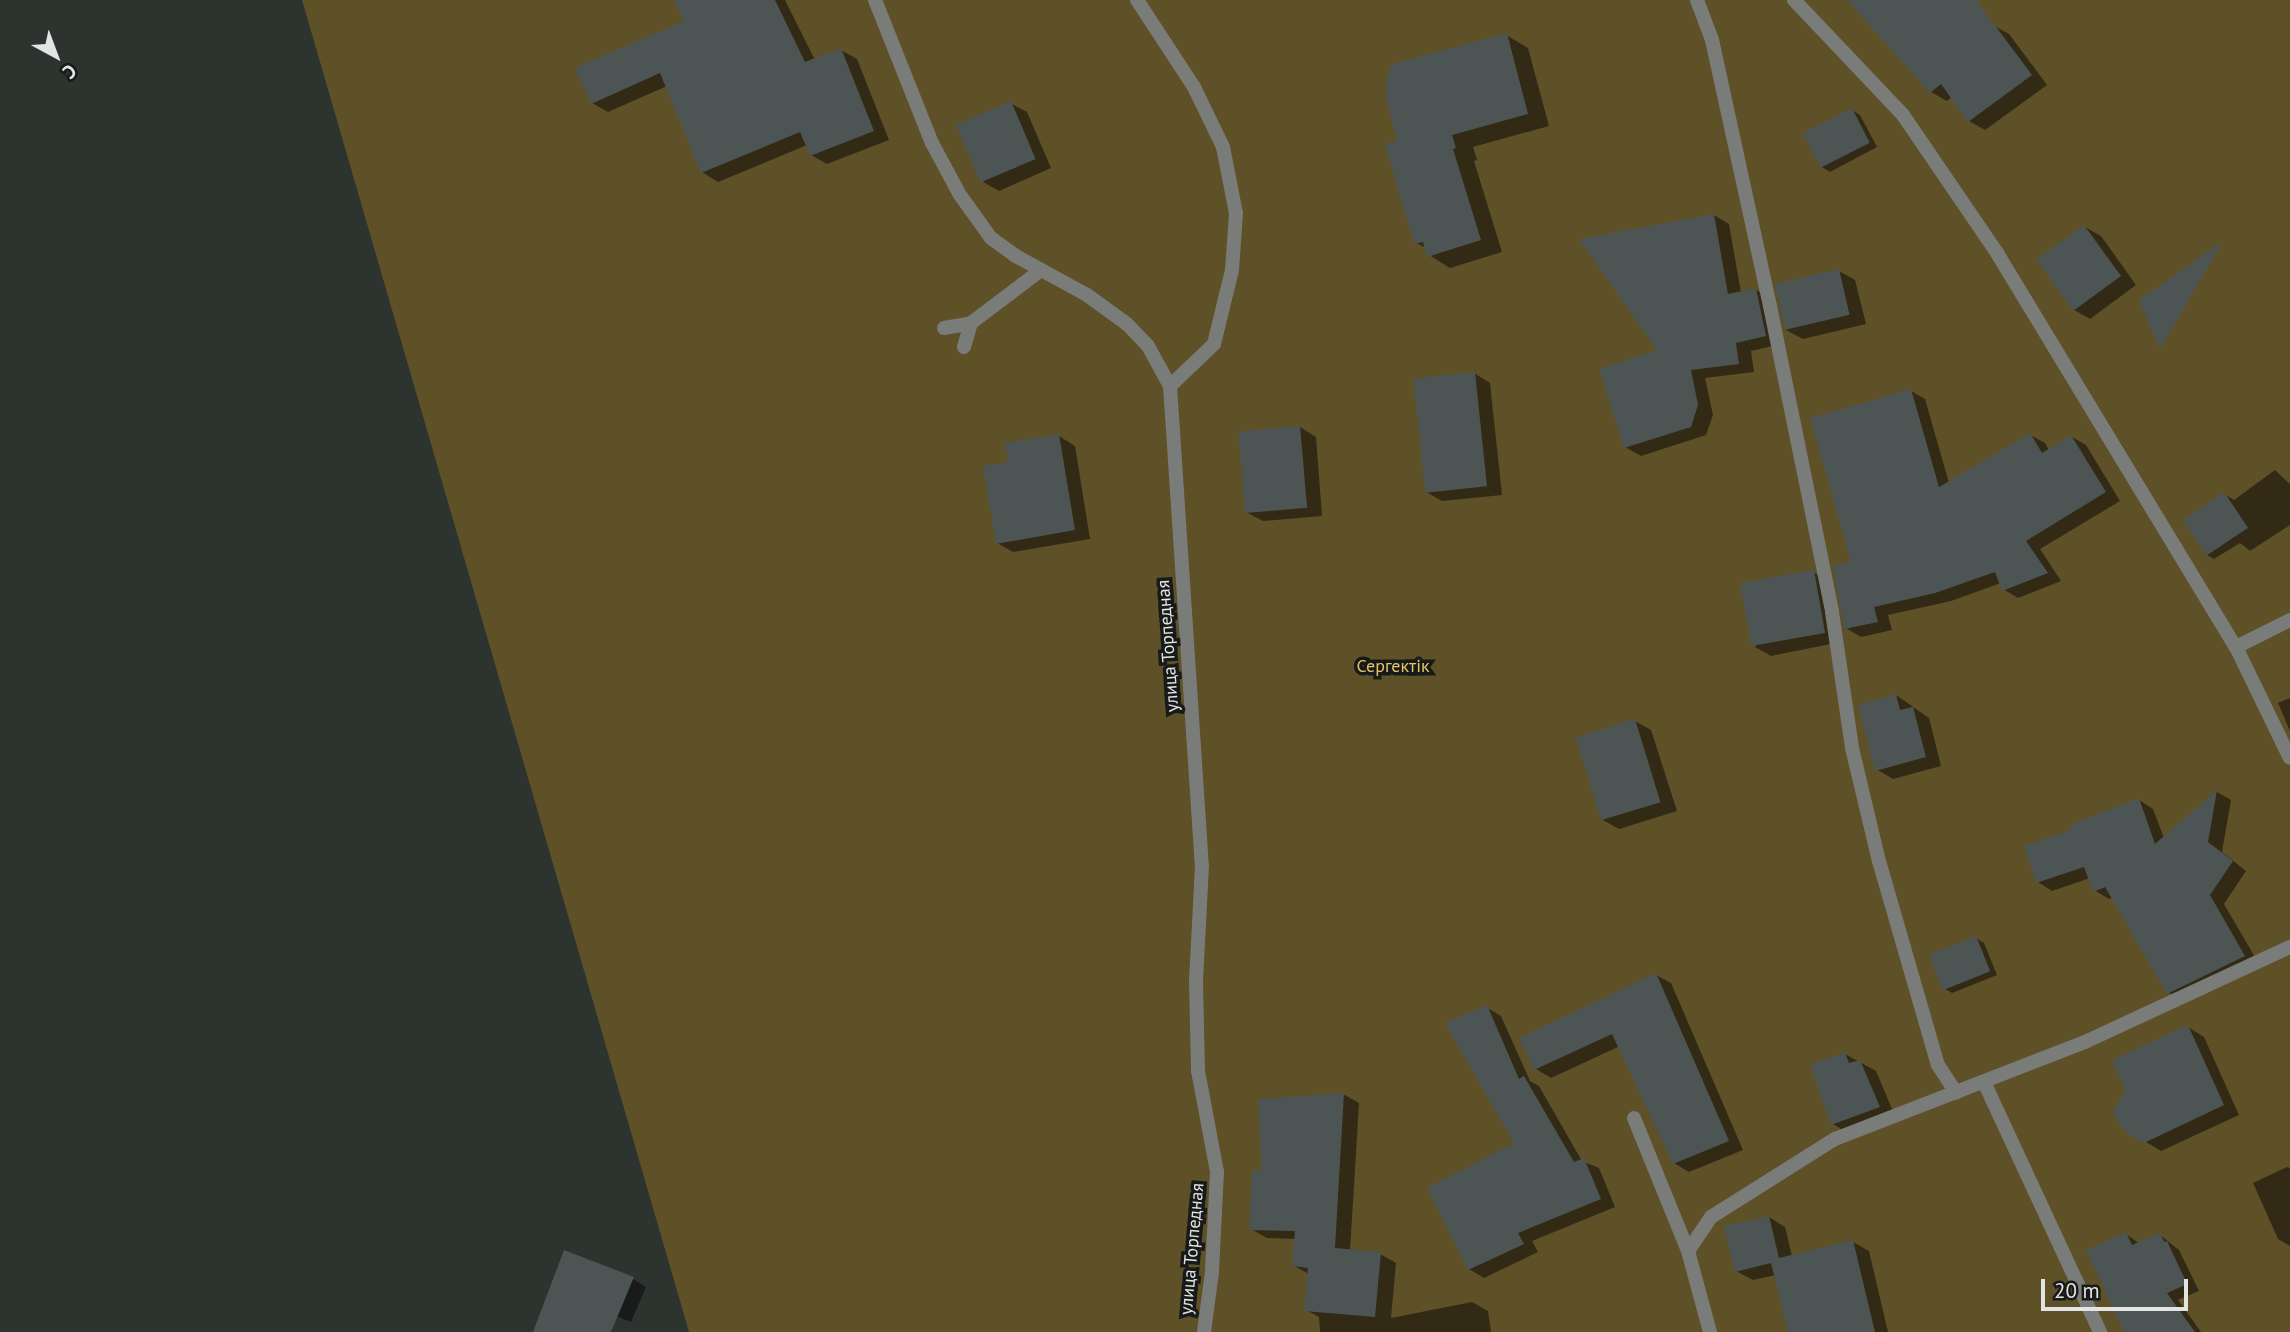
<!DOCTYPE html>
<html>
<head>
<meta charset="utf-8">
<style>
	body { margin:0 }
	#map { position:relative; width:2290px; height:1332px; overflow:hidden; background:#2d332f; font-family:"PT Sans",sans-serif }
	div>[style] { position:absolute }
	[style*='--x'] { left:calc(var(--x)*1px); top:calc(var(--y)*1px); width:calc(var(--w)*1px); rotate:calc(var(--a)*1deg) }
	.green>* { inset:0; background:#5e5027 }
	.shadow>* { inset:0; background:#0007 }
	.building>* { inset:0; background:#4d5554; transform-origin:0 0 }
	.street>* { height:14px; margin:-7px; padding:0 7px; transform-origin:7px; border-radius:7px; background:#7a7c79 }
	span { translate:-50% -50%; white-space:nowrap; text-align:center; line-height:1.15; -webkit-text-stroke:7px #171a18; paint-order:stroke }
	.street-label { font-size:18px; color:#e2e5e3 }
	.park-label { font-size:18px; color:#e4c566 }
	.north { position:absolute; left:21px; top:21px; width:70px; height:70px; -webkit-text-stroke:5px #171a18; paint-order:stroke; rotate:139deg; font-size:19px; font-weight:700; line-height:28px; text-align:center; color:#e2e5e3 }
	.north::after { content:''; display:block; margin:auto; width:24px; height:32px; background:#e2e5e3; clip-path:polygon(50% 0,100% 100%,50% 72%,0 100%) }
	.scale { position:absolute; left:2041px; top:1279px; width:147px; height:32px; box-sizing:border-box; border:4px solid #e2e5e3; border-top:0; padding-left:9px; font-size:21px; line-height:24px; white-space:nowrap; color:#e2e5e3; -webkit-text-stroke:5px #171a18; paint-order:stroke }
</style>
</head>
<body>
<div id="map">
	<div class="green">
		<div style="clip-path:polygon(302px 0,2290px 0,2290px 1332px,689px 1332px)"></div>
	</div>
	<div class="shadow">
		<div style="clip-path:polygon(676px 0,785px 0,815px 60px,841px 50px,857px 59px,889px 140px,827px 164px,811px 155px,807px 145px,718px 182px,702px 172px,667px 86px,608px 112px,592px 103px,687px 22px)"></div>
		<div style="clip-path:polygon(1850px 0,1946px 0,2009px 34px,2047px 85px,1985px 130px,1969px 121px,1952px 97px,1947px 101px,1931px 92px)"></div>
		<div style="clip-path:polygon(1506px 35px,1528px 48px,1549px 126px,1473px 147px,1477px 160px,1474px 161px,1502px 252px,1450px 268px,1429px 255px,1426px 248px,1416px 243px,1399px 141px)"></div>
		<div style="clip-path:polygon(1010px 103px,1027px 112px,1051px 168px,999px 191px,983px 182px)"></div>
		<div style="clip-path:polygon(1852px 110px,1860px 115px,1877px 147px,1830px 172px,1822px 167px)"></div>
		<div style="clip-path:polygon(1714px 215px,1729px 224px,1741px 293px,1756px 290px,1771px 299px,1781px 344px,1751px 351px,1754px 372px,1705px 378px,1713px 415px,1706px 435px,1641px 456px,1625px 447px)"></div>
		<div style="clip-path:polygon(2085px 227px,2101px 236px,2136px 285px,2090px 319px,2074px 310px)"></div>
		<div style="clip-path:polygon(1839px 271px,1855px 280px,1866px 324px,1803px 339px,1786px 330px)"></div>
		<div style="clip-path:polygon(1474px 373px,1490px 383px,1502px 495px,1442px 501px,1426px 492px)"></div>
		<div style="clip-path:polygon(1911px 391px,1925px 399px,1949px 483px,2030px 435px,2045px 443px,2049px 450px,2072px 437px,2086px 445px,2120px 501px,2040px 549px,2061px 581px,2018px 598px,2003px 589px,2001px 583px,1951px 601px,1888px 615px,1892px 630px,1861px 637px,1846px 628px,1854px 564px)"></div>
		<div style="clip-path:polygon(1300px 427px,1316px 437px,1322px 516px,1263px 521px,1246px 512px)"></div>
		<div style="clip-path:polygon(1059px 436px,1075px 446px,1090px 539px,1013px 552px,997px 543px,1010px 463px)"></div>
		<div style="clip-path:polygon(2275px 470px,2290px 484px,2290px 525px,2250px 551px,2240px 543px,2214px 559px,2207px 555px,2224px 494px,2234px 500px)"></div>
		<div style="clip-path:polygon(1813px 572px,1830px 581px,1841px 642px,1771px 656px,1755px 647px)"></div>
		<div style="clip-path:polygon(1896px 695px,1929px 718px,1941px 766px,1893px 779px,1876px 769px)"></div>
		<div style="clip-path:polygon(2290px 698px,2290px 731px,2278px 703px)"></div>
		<div style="clip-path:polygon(1635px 721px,1651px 730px,1677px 811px,1619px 829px,1603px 820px)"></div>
		<div style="clip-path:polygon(2217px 792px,2231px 800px,2222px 852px,2246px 871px,2224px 904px,2259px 964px,2183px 1001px,2168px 992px,2113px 897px,2109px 899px,2094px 890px,2090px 878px,2052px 891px,2038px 882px,2073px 831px,2139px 800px,2153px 809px,2164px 838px)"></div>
		<div style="clip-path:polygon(1976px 938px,1984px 943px,1997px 975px,1952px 993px,1945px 989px)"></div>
		<div style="clip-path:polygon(1656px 975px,1671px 983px,1743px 1150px,1689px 1172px,1674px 1163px,1620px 1046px,1551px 1078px,1536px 1069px,1521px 1039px)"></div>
		<div style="clip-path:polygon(1486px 1007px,1501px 1016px,1530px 1081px,1539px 1086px,1582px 1161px,1599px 1168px,1615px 1207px,1532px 1241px,1538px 1252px,1484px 1278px,1469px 1269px,1517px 1143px)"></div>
		<div style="clip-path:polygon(2188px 1027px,2204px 1037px,2239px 1115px,2161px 1151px,2126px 1130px)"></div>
		<div style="clip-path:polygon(1845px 1054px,1876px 1071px,1895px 1116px,1849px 1134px,1833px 1124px)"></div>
		<div style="clip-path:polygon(1343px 1094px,1359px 1103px,1350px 1251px,1380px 1254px,1396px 1263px,1391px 1318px,1472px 1302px,1488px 1311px,1491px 1332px,1320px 1332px,1319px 1317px,1306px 1310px,1309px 1274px,1294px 1266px,1296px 1239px,1267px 1238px,1251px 1229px,1264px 1172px)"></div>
		<div style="clip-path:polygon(2287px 1167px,2290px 1168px,2290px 1246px,2278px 1239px,2253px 1183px)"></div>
		<div style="clip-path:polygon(1769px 1217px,1785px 1227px,1792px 1256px,1853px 1242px,1869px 1251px,1888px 1332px,1790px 1332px,1776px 1275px,1753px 1280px,1736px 1271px)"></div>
		<div style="clip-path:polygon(2126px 1234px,2140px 1244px,2160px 1235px,2179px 1250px,2199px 1291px,2178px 1300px,2201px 1332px,2125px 1332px)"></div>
		<div style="clip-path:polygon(633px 1279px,646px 1287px,631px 1322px,616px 1316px,610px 1332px,535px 1332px)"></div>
	</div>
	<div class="building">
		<div style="clip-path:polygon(674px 0,775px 0,805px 62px,841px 48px,874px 131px,810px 156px,800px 132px,701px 173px,660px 73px,591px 104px,575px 68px,684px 21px)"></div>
		<div style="clip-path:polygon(1847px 0,1976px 0,2032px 75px,1968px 122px,1941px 84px,1930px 93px)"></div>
		<div style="clip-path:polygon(1507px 33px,1528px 114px,1452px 135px,1456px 148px,1453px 149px,1481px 240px,1427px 257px,1423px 242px,1414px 244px,1385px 144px,1397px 140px,1386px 98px,1386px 80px,1392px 64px)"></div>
		<div style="left:1011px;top:101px;width:63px;height:60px;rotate:67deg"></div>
		<div style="left:1852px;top:108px;width:39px;height:55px;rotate:63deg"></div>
		<div style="clip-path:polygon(1714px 214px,1728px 294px,1756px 288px,1766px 336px,1736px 343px,1739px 364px,1691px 370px,1698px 405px,1691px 427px,1624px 448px,1599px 369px,1657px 350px,1579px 239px)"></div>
		<div style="left:2084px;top:225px;width:63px;height:59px;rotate:54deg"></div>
		<div style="clip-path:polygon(2223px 241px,2160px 349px,2139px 300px)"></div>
		<div style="left:1839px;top:269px;width:47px;height:66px;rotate:77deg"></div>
		<div style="left:1475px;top:372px;width:115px;height:62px;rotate:84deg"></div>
		<div style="clip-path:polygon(1911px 389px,1939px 487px,2030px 433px,2042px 453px,2071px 435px,2106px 492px,2026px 541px,2048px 573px,2002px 591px,1995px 572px,1935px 593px,1874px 607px,1878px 622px,1844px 629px,1833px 566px,1851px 562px,1810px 418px)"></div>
		<div style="left:1300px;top:426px;width:82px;height:62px;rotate:85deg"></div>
		<div style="clip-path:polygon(1059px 434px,1075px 530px,996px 544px,983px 466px,1008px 462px,1005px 443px)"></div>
		<div style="left:2224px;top:492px;width:43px;height:50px;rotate:56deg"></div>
		<div style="left:1814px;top:570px;width:64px;height:75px;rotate:80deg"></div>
		<div style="clip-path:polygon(1896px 694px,1900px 710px,1913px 707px,1926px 757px,1875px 771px,1858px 705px)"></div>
		<div style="left:1635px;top:719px;width:87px;height:62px;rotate:73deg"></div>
		<div style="clip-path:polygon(2217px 790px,2208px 842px,2233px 861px,2210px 895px,2245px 956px,2167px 994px,2105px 887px,2093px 892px,2084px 867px,2036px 883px,2024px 846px,2071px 830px,2069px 825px,2139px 798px,2155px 844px)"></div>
		<div style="left:1976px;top:936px;width:38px;height:51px;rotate:68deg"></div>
		<div style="clip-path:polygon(1656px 973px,1729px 1141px,1673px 1164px,1612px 1034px,1534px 1070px,1519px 1038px)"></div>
		<div style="clip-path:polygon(1487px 1005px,1519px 1079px,1524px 1076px,1574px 1162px,1584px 1158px,1601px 1199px,1518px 1233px,1524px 1244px,1468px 1270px,1427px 1188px,1514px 1143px,1445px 1023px)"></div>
		<div style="clip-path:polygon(2188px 1025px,2224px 1105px,2144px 1143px,2125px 1132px,2113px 1114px,2125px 1089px,2112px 1060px)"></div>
		<div style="clip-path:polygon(1845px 1052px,1849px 1063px,1860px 1060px,1880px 1107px,1831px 1125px,1810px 1065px)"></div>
		<div style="clip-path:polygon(1344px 1093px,1335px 1248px,1381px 1252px,1375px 1317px,1304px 1311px,1308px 1268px,1292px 1266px,1295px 1231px,1249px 1230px,1252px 1170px,1262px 1170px,1258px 1099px)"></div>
		<div style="clip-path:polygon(1769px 1216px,1779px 1258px,1853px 1240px,1875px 1332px,1788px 1332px,1771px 1263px,1735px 1272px,1724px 1226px)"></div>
		<div style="clip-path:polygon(2126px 1232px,2132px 1245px,2160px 1233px,2164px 1242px,2167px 1241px,2187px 1284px,2167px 1293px,2195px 1332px,2124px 1332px,2086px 1250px)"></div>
		<div style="clip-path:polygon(564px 1250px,634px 1277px,611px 1332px,533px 1332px)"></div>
	</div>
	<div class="street">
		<div style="--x:875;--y:0;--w:154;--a:68.3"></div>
		<div style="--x:932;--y:143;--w:59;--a:61.7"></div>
		<div style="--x:960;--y:195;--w:53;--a:54.2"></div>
		<div style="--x:991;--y:238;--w:29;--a:36"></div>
		<div style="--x:1014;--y:255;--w:83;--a:28.7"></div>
		<div style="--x:1087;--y:295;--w:49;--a:35.9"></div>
		<div style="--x:1127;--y:324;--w:30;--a:46"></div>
		<div style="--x:1148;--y:346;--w:46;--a:61.2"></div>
		<div style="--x:1137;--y:0;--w:104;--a:56.8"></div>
		<div style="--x:1194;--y:87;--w:67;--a:64.2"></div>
		<div style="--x:1223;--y:147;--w:67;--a:78.9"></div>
		<div style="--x:1236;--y:213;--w:57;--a:94"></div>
		<div style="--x:1232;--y:270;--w:76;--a:103.7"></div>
		<div style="--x:1214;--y:344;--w:61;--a:136.3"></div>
		<div style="--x:1170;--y:386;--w:481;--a:86.2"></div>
		<div style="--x:1202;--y:866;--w:116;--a:93"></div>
		<div style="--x:1196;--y:982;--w:89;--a:88.7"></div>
		<div style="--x:1198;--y:1071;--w:103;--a:79.3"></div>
		<div style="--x:1217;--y:1172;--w:100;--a:92.9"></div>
		<div style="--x:1212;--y:1272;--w:61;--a:97.6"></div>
		<div style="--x:1697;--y:0;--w:43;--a:69.4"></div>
		<div style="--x:1712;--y:40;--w:272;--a:77.7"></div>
		<div style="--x:1770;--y:306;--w:312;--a:78.5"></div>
		<div style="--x:1832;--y:612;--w:137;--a:81.6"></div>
		<div style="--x:1852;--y:748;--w:116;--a:76.6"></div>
		<div style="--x:1879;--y:861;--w:212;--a:73.9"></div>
		<div style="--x:1938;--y:1065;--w:33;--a:57"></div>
		<div style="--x:1794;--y:0;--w:158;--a:46.5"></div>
		<div style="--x:1903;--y:115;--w:167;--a:55.7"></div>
		<div style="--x:1997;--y:253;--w:461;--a:58.8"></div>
		<div style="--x:2236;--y:647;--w:123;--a:64.1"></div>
		<div style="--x:944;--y:328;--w:27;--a:-10"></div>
		<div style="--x:971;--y:323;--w:88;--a:-37.1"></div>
		<div style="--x:964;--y:347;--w:25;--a:-74"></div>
		<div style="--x:2236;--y:647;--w:60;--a:-26.6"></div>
		<div style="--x:1984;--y:1082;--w:276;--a:65.1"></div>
		<div style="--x:1634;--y:1118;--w:144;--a:67.9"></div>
		<div style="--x:1688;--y:1251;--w:84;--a:74.8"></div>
		<div style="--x:1688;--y:1251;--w:41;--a:-55.9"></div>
		<div style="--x:1711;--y:1217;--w:146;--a:-32.2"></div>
		<div style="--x:1835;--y:1139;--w:268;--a:-21.2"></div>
		<div style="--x:2085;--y:1042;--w:226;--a:-24.9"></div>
	</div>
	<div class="street-label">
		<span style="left:1168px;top:646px;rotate:-94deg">улица Торпедная</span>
		<span style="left:1192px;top:1249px;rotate:-85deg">улица Торпедная</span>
	</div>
	<div class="park-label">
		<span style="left:1393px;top:666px">Сергектік</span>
	</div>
	<div class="north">С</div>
	<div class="scale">20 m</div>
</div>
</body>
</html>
